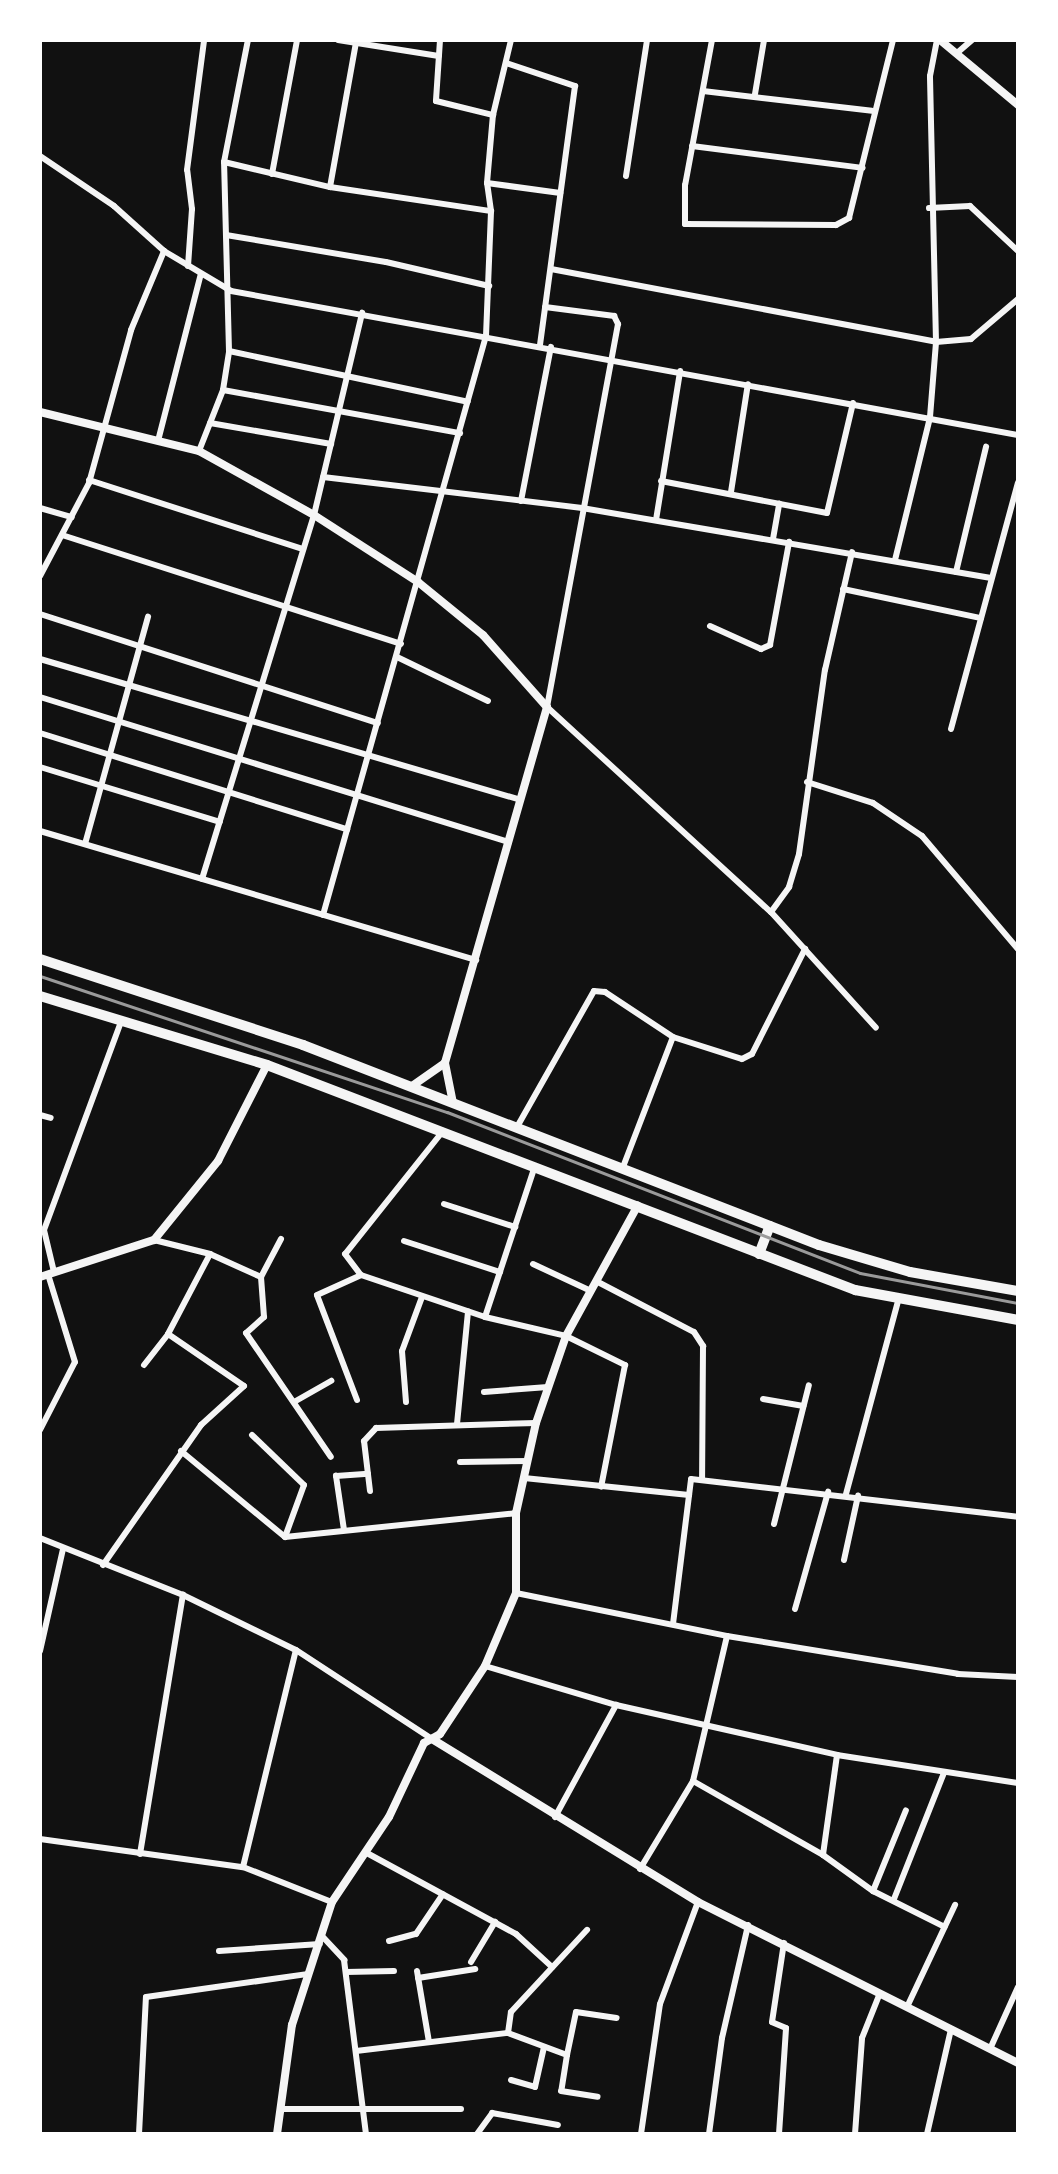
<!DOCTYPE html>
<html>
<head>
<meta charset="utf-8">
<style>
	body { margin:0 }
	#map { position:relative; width:1058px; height:2174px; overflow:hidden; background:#111; font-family:Helvetica,sans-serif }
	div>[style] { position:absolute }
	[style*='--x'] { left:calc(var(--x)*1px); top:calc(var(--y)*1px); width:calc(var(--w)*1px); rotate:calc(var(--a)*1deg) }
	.minor>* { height:6px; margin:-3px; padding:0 3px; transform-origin:3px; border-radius:3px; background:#f5f5f5 }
	.tertiary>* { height:8px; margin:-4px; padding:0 4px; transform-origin:4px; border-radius:4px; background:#f5f5f5 }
	.primary>* { height:10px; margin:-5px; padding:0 5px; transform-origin:5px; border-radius:5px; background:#f5f5f5 }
	.rail>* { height:3px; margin:-1.5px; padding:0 1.5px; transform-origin:1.5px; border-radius:1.5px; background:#9a9a9a }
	span { translate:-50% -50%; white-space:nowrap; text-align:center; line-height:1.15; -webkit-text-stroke:8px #fff; paint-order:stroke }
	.frame { position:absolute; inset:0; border:42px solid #fff; pointer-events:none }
</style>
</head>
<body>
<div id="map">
	<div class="minor">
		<div style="--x:338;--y:40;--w:102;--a:9"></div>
		<div style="--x:440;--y:40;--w:61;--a:93.8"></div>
		<div style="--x:436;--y:101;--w:59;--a:13.8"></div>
		<div style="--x:712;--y:40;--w:147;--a:100.5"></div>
		<div style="--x:685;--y:185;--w:39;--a:90"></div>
		<div style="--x:685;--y:224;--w:151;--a:0.4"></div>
		<div style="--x:836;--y:225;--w:15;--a:-28"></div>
		<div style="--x:849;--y:218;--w:183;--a:-76.1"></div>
		<div style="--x:957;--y:53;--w:20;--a:-41"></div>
		<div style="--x:506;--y:63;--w:73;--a:18.4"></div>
		<div style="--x:575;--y:86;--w:261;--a:97.7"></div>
		<div style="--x:703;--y:91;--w:170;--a:6.7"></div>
		<div style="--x:755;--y:94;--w:55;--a:-80.5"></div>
		<div style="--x:692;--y:146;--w:172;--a:7.3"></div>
		<div style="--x:40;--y:156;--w:89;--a:34"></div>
		<div style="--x:114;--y:206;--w:67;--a:42"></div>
		<div style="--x:164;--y:251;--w:78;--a:30.8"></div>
		<div style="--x:231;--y:291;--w:800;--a:10.37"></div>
		<div style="--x:224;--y:162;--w:109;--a:13.3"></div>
		<div style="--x:330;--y:187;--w:163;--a:8.5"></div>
		<div style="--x:272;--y:174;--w:136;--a:-79.4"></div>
		<div style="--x:626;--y:176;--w:138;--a:-81.2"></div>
		<div style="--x:487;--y:183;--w:74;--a:7.8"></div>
		<div style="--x:330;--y:187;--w:146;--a:-79.8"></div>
		<div style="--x:929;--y:208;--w:41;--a:-2.8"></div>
		<div style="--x:970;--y:206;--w:66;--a:43.2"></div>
		<div style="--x:226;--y:235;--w:162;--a:9.6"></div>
		<div style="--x:386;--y:262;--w:106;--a:13.1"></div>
		<div style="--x:188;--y:266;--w:57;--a:-86"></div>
		<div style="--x:192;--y:209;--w:39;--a:-97"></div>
		<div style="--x:187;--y:170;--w:131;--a:-82.5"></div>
		<div style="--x:551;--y:269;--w:392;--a:10.7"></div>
		<div style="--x:936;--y:342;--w:35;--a:-5"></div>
		<div style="--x:971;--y:339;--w:62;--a:-40.4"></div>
		<div style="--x:545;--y:307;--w:70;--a:7.4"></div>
		<div style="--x:614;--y:316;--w:9;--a:63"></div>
		<div style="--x:618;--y:324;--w:390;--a:100.5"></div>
		<div style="--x:547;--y:707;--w:304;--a:42.5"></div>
		<div style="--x:771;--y:912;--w:156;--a:47.8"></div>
		<div style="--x:229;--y:351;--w:244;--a:12"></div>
		<div style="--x:223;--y:390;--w:241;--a:10.3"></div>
		<div style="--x:210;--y:423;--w:123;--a:9.8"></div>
		<div style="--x:159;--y:437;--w:168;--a:-75.6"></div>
		<div style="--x:199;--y:451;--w:66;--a:-68.5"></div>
		<div style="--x:223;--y:390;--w:39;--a:-81"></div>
		<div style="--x:229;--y:351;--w:189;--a:-91.5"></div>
		<div style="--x:224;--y:162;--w:124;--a:-78.9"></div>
		<div style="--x:323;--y:477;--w:261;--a:6.8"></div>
		<div style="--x:582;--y:508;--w:415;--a:9.7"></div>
		<div style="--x:89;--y:480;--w:225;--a:17.9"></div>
		<div style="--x:661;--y:481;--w:169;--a:10.9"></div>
		<div style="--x:827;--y:513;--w:113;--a:-76.7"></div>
		<div style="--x:731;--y:492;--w:109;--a:-81.1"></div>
		<div style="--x:521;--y:501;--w:157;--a:-79"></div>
		<div style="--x:40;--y:508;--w:33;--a:16"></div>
		<div style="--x:656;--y:520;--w:151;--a:-80.8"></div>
		<div style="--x:62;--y:535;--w:356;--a:17.8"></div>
		<div style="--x:773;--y:539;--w:36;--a:-80"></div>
		<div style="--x:895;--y:560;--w:147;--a:-76.2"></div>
		<div style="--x:930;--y:417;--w:75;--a:-85.4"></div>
		<div style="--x:936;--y:342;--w:266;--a:-91.3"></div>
		<div style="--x:930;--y:76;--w:37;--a:-79"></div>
		<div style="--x:956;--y:572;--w:129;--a:-76.5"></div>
		<div style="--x:40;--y:576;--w:105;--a:-62.2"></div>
		<div style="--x:89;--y:483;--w:159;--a:-74.6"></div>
		<div style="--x:131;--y:330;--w:86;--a:-67.3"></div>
		<div style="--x:843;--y:589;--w:141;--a:11.9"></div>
		<div style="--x:40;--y:614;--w:355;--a:17.9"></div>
		<div style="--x:710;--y:626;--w:56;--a:24.3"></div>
		<div style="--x:761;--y:649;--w:10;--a:-24"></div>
		<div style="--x:770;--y:645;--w:105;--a:-79.5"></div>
		<div style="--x:397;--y:657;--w:101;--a:25.8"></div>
		<div style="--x:40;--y:659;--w:501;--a:16.34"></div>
		<div style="--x:40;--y:697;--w:491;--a:17.2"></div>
		<div style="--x:951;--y:729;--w:255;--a:-74.8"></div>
		<div style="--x:40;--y:733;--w:322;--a:17.4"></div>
		<div style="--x:40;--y:767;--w:188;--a:17"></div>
		<div style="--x:807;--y:782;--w:69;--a:17.7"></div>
		<div style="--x:873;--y:803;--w:59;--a:34"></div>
		<div style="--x:922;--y:836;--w:148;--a:49.7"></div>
		<div style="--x:40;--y:831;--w:455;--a:16.5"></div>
		<div style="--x:85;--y:844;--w:236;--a:-74.5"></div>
		<div style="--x:202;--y:879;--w:381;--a:-72.9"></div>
		<div style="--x:314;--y:515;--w:208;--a:-76.6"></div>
		<div style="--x:771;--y:912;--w:31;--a:-54"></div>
		<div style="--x:789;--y:887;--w:34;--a:-73"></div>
		<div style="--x:799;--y:854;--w:186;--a:-82"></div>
		<div style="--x:825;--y:670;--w:121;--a:-77.1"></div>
		<div style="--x:323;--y:915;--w:602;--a:-74.28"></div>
		<div style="--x:486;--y:336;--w:125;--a:-87.7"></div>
		<div style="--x:491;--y:211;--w:28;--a:-98"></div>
		<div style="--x:487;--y:183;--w:68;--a:-85"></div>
		<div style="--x:493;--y:115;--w:77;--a:-76.5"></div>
		<div style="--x:40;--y:1115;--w:11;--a:15"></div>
		<div style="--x:517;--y:1127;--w:156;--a:-60.5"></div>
		<div style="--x:594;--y:991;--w:11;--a:5"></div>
		<div style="--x:605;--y:992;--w:82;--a:33.5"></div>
		<div style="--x:443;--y:1131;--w:157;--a:128.5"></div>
		<div style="--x:345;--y:1254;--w:26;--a:53"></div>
		<div style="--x:361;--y:1275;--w:131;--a:18.7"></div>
		<div style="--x:485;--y:1317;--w:83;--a:13.2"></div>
		<div style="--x:566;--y:1336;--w:66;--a:26.2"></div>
		<div style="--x:625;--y:1365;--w:124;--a:101.1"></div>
		<div style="--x:623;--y:1167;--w:139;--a:-69"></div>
		<div style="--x:673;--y:1037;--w:72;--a:17.7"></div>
		<div style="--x:742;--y:1059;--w:11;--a:-27"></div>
		<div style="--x:752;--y:1054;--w:118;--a:-63.2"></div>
		<div style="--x:444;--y:1204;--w:75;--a:17.9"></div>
		<div style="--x:281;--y:1239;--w:43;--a:117.8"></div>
		<div style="--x:261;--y:1277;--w:40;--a:85.7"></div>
		<div style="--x:264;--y:1317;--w:24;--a:138"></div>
		<div style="--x:246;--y:1333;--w:150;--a:55.6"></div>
		<div style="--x:154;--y:1240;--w:58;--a:14"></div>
		<div style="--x:210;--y:1254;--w:56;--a:24.3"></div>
		<div style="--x:404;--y:1241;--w:101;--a:17.9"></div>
		<div style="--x:533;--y:1264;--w:64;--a:25"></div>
		<div style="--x:54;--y:1272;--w:43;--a:-103.4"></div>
		<div style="--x:44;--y:1230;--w:222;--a:-69.7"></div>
		<div style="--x:596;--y:1281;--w:110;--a:27.5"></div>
		<div style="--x:694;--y:1332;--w:17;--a:57"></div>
		<div style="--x:703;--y:1346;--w:134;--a:90.4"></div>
		<div style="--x:485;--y:1317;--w:159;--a:-71.7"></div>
		<div style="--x:144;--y:1365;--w:39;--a:-52"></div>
		<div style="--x:168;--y:1334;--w:90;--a:-62.3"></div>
		<div style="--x:484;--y:1392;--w:64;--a:-4.5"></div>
		<div style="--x:763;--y:1399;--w:41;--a:9.9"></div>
		<div style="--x:357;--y:1400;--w:112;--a:-110.9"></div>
		<div style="--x:317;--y:1295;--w:48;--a:-24.4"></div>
		<div style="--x:294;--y:1402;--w:43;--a:-29.6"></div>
		<div style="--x:406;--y:1402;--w:51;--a:-94.5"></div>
		<div style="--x:402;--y:1351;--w:58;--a:-69.7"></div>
		<div style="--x:457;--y:1424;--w:113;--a:-84.4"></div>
		<div style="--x:40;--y:1430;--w:76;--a:-62.8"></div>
		<div style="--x:75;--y:1362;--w:92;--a:-107.1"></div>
		<div style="--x:252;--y:1435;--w:72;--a:43.9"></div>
		<div style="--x:304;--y:1485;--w:55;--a:110.1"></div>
		<div style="--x:181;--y:1451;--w:135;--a:39.6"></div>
		<div style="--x:285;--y:1537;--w:232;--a:-5.9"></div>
		<div style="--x:460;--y:1462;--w:68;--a:-0.8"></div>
		<div style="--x:524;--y:1478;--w:166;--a:5.9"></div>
		<div style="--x:370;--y:1491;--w:50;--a:-96.8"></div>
		<div style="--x:364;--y:1441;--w:18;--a:-47"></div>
		<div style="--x:376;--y:1428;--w:160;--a:-1.8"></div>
		<div style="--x:846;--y:1494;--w:200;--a:-74.9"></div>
		<div style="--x:774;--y:1524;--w:143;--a:-75.9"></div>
		<div style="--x:344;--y:1530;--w:55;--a:-98.4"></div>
		<div style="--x:336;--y:1476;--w:32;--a:-4"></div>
		<div style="--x:40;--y:1538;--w:154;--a:21.7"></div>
		<div style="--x:183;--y:1595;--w:126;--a:26"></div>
		<div style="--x:296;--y:1650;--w:163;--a:33.2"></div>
		<div style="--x:844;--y:1560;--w:66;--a:-77.7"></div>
		<div style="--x:103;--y:1565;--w:171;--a:-55"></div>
		<div style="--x:201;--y:1425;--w:58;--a:-42.2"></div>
		<div style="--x:244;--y:1386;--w:92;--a:-145.6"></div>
		<div style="--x:516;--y:1593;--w:215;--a:11.5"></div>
		<div style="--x:727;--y:1636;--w:234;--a:9.3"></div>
		<div style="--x:958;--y:1674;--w:60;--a:2.9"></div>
		<div style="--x:795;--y:1609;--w:122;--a:-74.2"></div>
		<div style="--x:673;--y:1624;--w:146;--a:-82.9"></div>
		<div style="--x:691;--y:1479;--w:329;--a:6.6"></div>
		<div style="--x:40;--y:1651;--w:105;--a:-77.3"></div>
		<div style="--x:485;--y:1666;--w:137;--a:16.6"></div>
		<div style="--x:616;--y:1705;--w:227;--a:12.7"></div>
		<div style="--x:837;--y:1755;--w:101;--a:98"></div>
		<div style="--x:837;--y:1755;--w:183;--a:8.8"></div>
		<div style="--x:693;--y:1781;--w:150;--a:29.6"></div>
		<div style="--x:823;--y:1855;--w:62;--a:35.8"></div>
		<div style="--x:873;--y:1891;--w:80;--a:26.6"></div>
		<div style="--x:555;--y:1817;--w:128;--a:-61.4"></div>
		<div style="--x:40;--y:1839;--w:205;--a:7.9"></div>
		<div style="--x:243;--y:1867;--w:96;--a:21.5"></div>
		<div style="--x:365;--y:1852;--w:172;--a:28.5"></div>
		<div style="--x:516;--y:1934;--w:49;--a:42.5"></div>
		<div style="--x:140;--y:1854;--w:263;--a:-80.6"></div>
		<div style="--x:243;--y:1867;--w:223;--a:-76.3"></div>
		<div style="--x:640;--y:1869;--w:103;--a:-58.9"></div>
		<div style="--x:693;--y:1781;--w:149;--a:-76.8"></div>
		<div style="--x:873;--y:1891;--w:87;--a:-67.8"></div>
		<div style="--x:894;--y:1899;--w:136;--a:-68.4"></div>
		<div style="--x:322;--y:1936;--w:33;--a:47"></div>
		<div style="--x:344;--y:1960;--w:175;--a:82.8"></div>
		<div style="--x:389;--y:1941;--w:28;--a:-15"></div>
		<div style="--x:416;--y:1934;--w:48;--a:-56"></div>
		<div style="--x:219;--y:1951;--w:101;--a:-4"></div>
		<div style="--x:471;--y:1962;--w:47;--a:-59"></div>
		<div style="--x:417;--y:1971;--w:72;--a:80.4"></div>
		<div style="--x:346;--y:1972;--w:48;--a:-1.2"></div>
		<div style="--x:418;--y:1978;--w:58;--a:-9"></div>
		<div style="--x:907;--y:2007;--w:113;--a:-64.8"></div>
		<div style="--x:508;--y:2033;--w:21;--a:-82"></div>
		<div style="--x:511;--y:2012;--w:112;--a:-47.2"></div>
		<div style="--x:990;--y:2049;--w:68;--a:-65.7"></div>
		<div style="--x:356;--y:2051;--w:153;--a:-6.8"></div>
		<div style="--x:508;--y:2033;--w:63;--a:20.4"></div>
		<div style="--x:567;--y:2055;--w:36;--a:99"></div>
		<div style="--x:561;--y:2091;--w:37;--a:9"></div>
		<div style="--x:567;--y:2055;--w:44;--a:-78.2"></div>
		<div style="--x:576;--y:2012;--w:41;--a:8.3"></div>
		<div style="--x:511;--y:2080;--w:25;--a:16"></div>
		<div style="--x:535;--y:2087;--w:41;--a:-77.3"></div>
		<div style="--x:281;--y:2109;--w:180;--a:0"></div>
		<div style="--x:139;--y:2134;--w:137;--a:-87.1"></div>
		<div style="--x:146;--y:1997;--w:164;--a:-8.1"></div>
		<div style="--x:477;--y:2134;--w:26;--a:-54"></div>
		<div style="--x:492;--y:2113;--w:67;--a:10.3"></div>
		<div style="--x:641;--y:2134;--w:131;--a:-81.7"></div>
		<div style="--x:660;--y:2004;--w:109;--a:-69.6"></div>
		<div style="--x:709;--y:2134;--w:97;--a:-82.3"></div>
		<div style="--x:722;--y:2038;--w:116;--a:-77"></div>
		<div style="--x:779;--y:2134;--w:106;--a:-86.2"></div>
		<div style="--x:786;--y:2028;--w:15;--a:-157"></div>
		<div style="--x:772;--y:2022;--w:80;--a:-81.4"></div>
		<div style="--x:855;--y:2134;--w:96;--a:-85.8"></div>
		<div style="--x:862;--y:2038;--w:48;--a:-68.2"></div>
		<div style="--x:927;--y:2134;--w:108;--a:-77.1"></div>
	</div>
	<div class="tertiary">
		<div style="--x:940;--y:40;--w:102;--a:39.8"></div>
		<div style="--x:40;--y:412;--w:164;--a:13.8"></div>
		<div style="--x:199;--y:451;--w:132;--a:29.1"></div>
		<div style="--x:314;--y:515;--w:124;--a:32.8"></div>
		<div style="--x:418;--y:582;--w:84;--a:39.2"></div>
		<div style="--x:483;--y:635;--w:96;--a:48.4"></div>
		<div style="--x:547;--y:707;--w:370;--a:106"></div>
		<div style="--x:445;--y:1063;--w:41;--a:78.7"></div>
		<div style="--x:412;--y:1086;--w:40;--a:-34.9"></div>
		<div style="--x:40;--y:1277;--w:120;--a:-18"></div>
		<div style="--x:154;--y:1240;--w:102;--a:-51"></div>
		<div style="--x:218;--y:1161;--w:108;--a:-63"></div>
		<div style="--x:432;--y:1739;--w:312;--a:31.5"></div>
		<div style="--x:698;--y:1902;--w:358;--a:26.7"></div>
		<div style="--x:277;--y:2134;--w:110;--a:-82.2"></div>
		<div style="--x:292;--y:2025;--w:129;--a:-72"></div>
		<div style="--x:332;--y:1902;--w:102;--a:-56.2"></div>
		<div style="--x:389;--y:1817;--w:82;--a:-64.7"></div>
		<div style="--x:424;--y:1743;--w:18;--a:-29"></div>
		<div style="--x:440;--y:1734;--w:82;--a:-56.5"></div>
		<div style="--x:485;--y:1666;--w:79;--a:-67"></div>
		<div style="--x:516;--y:1593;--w:80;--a:-90"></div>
		<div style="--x:516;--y:1513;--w:92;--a:-77.5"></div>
		<div style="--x:536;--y:1423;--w:92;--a:-71"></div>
		<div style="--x:566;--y:1336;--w:149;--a:-61.2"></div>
	</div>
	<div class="primary">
		<div style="--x:40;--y:959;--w:277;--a:18.1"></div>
		<div style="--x:303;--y:1045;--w:553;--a:21.19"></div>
		<div style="--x:819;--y:1245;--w:95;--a:16.5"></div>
		<div style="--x:910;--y:1272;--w:110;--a:10"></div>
		<div style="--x:40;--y:996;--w:237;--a:16.9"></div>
		<div style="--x:267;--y:1065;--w:630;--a:20.94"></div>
		<div style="--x:855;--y:1290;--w:166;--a:10.4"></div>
		<div style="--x:759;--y:1254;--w:30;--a:-69"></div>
	</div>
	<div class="rail">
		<div style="--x:40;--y:976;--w:429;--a:18.5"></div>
		<div style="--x:447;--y:1112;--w:443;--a:21.3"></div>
		<div style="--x:860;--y:1273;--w:161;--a:10.8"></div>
	</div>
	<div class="frame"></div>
</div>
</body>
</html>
